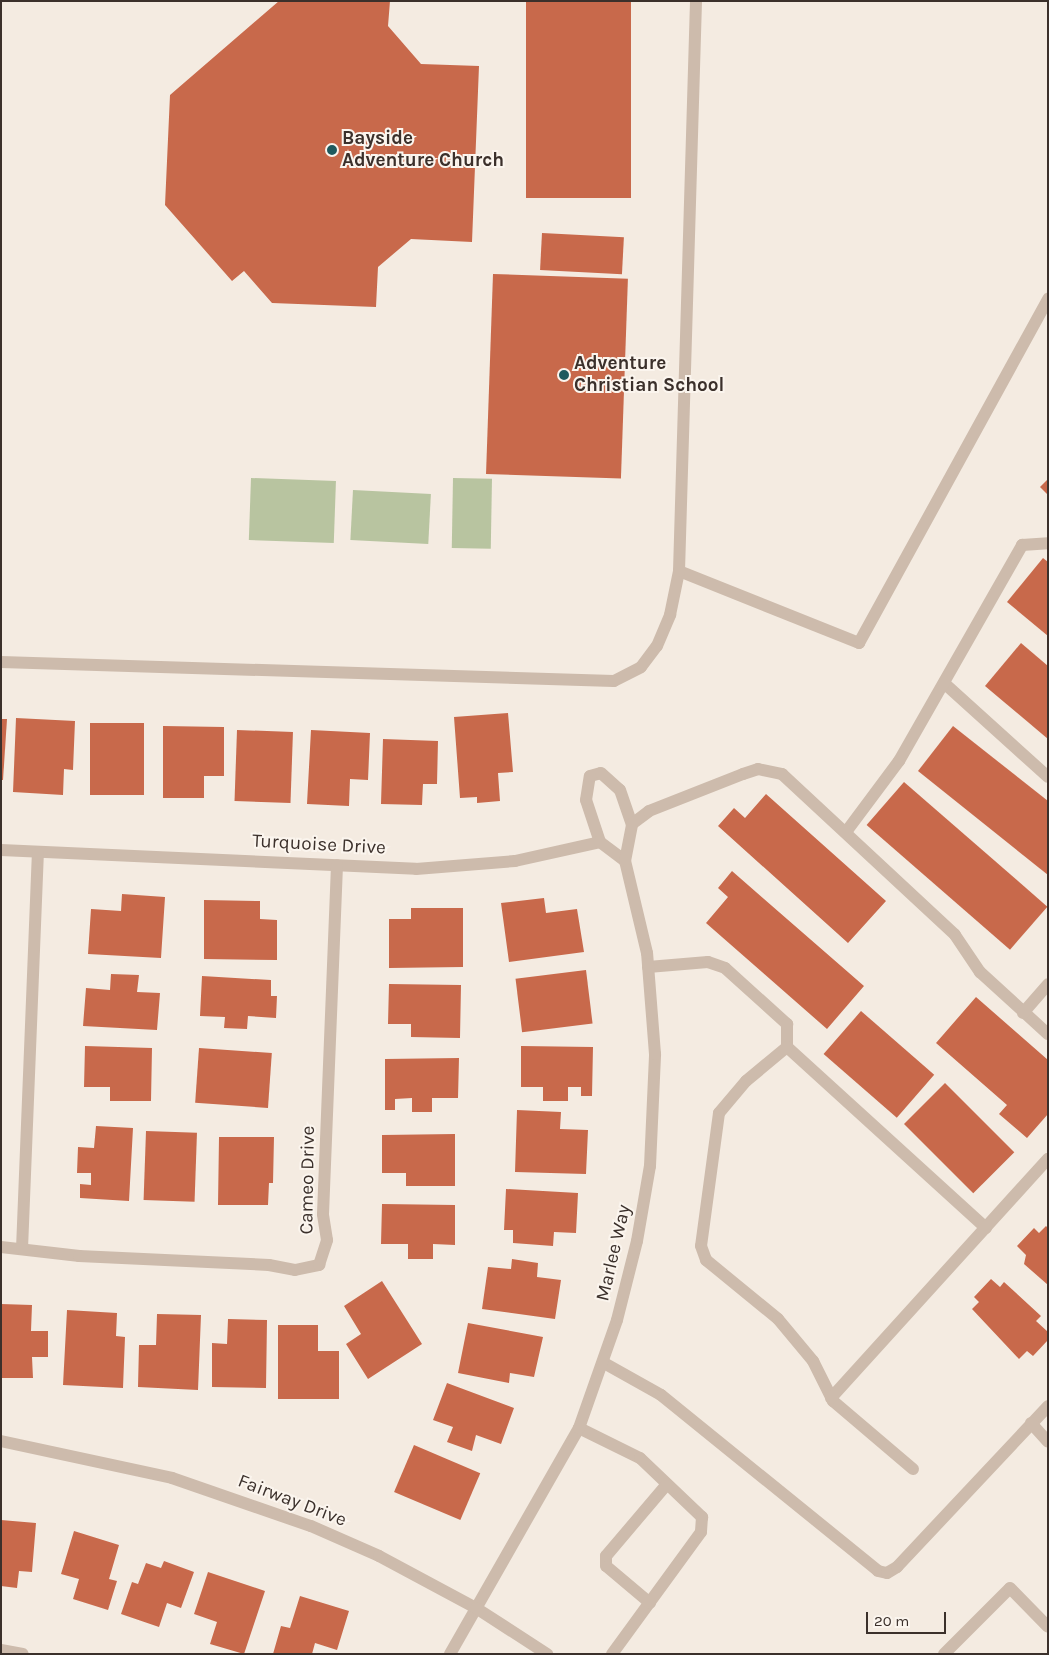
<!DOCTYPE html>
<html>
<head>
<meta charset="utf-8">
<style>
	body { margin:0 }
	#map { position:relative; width:1049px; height:1655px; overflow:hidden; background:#f4ebe1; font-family:Karla,sans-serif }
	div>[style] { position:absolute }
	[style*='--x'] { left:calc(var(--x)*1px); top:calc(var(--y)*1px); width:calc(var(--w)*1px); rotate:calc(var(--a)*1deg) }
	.green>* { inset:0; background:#b8c4a0; transform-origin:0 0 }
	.building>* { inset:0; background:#c8694b; transform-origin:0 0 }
	.service>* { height:12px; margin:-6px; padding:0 6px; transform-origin:6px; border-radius:6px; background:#cdbbac }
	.minor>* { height:12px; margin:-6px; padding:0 6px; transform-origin:6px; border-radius:6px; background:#cdbbac }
	.tertiary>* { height:12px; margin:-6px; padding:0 6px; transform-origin:6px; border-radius:6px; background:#cdbbac }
	.dots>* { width:14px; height:14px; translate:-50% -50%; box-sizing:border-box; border:2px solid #fbf5ee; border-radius:50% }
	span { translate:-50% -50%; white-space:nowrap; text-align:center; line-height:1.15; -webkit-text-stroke:4px #fbf5ee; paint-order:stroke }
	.poi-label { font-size:19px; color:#3b302b; font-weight:700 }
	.left { translate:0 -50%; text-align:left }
	.street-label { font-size:19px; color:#3b302b }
	.frame { position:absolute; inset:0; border:2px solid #3b302b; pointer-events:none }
	.scale { position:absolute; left:866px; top:1612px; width:80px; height:22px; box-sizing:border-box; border:2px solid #3b302b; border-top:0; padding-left:6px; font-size:15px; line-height:18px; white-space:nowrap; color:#3b302b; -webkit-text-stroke:4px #fbf5ee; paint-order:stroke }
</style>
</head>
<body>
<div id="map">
	<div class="green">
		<div style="left:251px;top:478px;width:85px;height:62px;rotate:2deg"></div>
		<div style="left:453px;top:478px;width:39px;height:70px;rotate:1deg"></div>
		<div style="left:353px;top:490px;width:78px;height:50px;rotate:3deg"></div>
	</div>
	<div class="building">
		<div style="clip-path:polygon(279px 1px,390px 1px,388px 26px,421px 64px,479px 66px,472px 242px,411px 239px,378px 267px,376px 307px,272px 303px,244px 271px,232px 281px,165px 205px,170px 95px)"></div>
		<div style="left:526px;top:1px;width:105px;height:197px"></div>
		<div style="left:542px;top:233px;width:82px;height:37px;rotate:3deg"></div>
		<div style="left:493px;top:274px;width:135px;height:200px;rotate:2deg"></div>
		<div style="clip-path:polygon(1048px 479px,1048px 495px,1040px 487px)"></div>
		<div style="clip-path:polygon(1043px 558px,1048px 562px,1048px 636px,1007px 602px)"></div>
		<div style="clip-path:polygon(1021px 643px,1048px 666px,1048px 739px,985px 686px)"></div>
		<div style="clip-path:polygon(508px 713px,513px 772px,498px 773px,500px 801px,477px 803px,477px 797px,460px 798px,454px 717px)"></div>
		<div style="clip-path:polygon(16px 718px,75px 721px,73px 770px,64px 769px,63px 795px,13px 792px)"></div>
		<div style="clip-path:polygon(1px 719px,7px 719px,3px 780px,1px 780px)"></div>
		<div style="left:90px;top:723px;width:54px;height:72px"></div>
		<div style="clip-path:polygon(163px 726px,224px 727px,224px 776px,204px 776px,204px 798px,163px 798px)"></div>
		<div style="clip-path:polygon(953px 726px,1048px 801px,1048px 875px,918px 771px)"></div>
		<div style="left:237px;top:730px;width:56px;height:71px;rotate:2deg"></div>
		<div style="clip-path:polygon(311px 730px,370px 733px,368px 780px,350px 779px,349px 806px,307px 804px)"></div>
		<div style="clip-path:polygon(383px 739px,438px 741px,437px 784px,423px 784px,422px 805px,381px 804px)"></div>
		<div style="left:904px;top:782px;width:190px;height:57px;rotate:41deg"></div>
		<div style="clip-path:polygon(766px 794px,886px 901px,848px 943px,718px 826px,734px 808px,745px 818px)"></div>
		<div style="clip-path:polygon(732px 871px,864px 986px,827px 1029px,706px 923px,728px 897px,718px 888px)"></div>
		<div style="clip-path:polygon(122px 894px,165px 897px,161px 958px,88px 954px,91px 909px,121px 911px)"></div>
		<div style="clip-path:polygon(544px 898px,546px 913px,577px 909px,584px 952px,509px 962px,501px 903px)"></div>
		<div style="clip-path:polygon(204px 900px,260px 901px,260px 919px,277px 920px,277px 960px,204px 959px)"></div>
		<div style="clip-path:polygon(411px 908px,463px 908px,463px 967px,389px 968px,389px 919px,411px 919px)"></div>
		<div style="left:586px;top:970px;width:54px;height:71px;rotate:83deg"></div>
		<div style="clip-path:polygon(111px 974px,139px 975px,137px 992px,160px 993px,157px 1030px,83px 1026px,86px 988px,110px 990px)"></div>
		<div style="clip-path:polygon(202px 976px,271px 980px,271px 996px,277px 996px,276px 1018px,248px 1016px,247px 1029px,224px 1028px,225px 1017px,200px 1016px)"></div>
		<div style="clip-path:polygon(389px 984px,461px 985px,460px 1038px,411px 1037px,411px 1024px,388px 1024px)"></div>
		<div style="clip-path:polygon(976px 997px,1048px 1060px,1048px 1114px,1027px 1138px,999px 1114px,1007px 1105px,936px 1043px)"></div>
		<div style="left:861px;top:1011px;width:97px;height:57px;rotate:41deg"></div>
		<div style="clip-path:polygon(85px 1046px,152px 1048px,151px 1101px,110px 1101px,110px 1087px,84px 1087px)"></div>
		<div style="clip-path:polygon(521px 1046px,593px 1047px,592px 1096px,581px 1096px,581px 1087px,568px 1087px,568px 1101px,543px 1101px,543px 1087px,521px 1087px)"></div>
		<div style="left:199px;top:1048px;width:73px;height:55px;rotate:4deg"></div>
		<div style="clip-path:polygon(459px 1058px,458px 1098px,432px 1098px,432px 1112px,412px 1112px,412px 1098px,395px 1099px,395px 1110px,385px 1110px,385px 1059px)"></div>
		<div style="left:945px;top:1083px;width:98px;height:58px;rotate:45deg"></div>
		<div style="clip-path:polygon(517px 1110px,561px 1112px,560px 1129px,588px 1130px,586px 1174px,515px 1172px)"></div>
		<div style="clip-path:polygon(96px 1126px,133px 1128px,129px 1201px,80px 1198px,80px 1184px,91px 1185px,91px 1173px,77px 1173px,78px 1147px,94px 1148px)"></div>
		<div style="left:146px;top:1131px;width:51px;height:69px;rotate:2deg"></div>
		<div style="clip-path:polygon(455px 1134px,455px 1186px,406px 1186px,406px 1173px,382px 1173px,382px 1135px)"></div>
		<div style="clip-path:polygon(219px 1137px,274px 1137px,273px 1183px,269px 1183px,268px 1205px,218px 1205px)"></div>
		<div style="clip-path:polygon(506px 1189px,578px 1193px,576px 1233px,554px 1232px,553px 1246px,513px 1243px,513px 1230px,504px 1230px)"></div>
		<div style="clip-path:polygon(382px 1204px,455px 1205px,455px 1245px,433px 1244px,433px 1259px,408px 1259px,408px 1244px,381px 1244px)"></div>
		<div style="clip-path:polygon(1046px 1226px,1048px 1228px,1048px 1285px,1024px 1264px,1026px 1255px,1017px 1246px,1034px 1228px,1039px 1233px)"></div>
		<div style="clip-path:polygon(512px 1259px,538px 1263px,537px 1277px,561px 1280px,555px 1319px,482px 1309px,488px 1267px,511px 1269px)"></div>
		<div style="clip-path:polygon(991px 1279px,1000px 1287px,1004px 1282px,1041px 1316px,1036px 1321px,1048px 1332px,1048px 1340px,1033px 1356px,1027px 1351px,1019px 1359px,972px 1309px,979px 1302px,974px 1297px)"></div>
		<div style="clip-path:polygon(382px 1281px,422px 1344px,368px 1379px,346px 1344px,361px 1334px,344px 1306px)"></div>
		<div style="clip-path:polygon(1px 1304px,32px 1305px,31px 1331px,48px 1331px,48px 1357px,32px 1357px,33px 1378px,1px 1378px)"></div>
		<div style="clip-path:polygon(67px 1310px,117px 1313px,116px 1336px,125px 1337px,123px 1388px,63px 1385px)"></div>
		<div style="clip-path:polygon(157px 1314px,201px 1315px,198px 1390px,138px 1387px,139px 1345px,156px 1345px)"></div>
		<div style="clip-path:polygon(228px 1319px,267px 1320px,266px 1388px,212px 1387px,212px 1343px,227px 1344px)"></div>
		<div style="clip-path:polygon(468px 1323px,543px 1337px,534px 1377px,510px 1373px,509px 1383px,458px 1373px)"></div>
		<div style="clip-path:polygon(278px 1325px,318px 1325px,318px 1351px,339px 1351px,339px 1399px,278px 1399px)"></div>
		<div style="clip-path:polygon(447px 1383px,514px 1408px,501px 1444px,476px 1435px,472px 1451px,447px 1442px,453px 1427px,433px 1420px)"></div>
		<div style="left:414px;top:1445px;width:72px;height:51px;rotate:23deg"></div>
		<div style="clip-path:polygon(1px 1520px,36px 1523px,32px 1572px,19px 1571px,17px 1588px,1px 1586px)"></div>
		<div style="clip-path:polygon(74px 1531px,119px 1545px,109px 1579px,117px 1581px,108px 1610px,73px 1599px,79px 1579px,61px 1574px)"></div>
		<div style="clip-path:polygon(164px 1561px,194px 1572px,181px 1608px,167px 1603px,159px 1627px,121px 1614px,132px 1582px,138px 1584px,146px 1563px,161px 1568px)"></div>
		<div style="clip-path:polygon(208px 1572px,265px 1591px,244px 1654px,210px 1644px,217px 1622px,194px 1614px)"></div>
		<div style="clip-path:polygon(300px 1596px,349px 1611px,337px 1650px,315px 1643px,312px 1654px,273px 1654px,281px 1626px,290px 1628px)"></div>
	</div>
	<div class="service">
		<div style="--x:679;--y:571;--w:194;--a:21.8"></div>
		<div style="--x:859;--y:643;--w:393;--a:-61.2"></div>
		<div style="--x:1;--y:662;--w:613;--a:1.78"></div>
		<div style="--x:614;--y:681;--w:30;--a:-27"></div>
		<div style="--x:641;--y:667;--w:26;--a:-53"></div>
		<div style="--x:657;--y:646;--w:34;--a:-67"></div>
		<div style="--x:670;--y:615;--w:45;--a:-78.4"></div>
		<div style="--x:679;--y:571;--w:570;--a:-88.29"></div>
		<div style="--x:944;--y:683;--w:140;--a:42.1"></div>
		<div style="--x:846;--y:832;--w:89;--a:-53.3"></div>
		<div style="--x:899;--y:761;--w:249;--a:-60.3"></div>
		<div style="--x:1022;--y:545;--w:26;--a:-4"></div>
		<div style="--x:600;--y:842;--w:44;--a:-108.4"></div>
		<div style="--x:586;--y:800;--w:24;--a:-81"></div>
		<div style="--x:590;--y:776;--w:11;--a:-15"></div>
		<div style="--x:601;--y:773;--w:25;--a:42"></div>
		<div style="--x:620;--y:790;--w:36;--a:71"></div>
		<div style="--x:632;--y:824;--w:21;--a:-37"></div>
		<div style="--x:649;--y:811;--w:101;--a:-21.5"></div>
		<div style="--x:743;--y:774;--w:16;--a:-18"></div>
		<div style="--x:758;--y:769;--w:25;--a:12"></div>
		<div style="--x:782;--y:774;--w:236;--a:42.9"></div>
		<div style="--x:955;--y:935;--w:45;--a:56"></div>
		<div style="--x:980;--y:972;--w:92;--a:42.4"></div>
		<div style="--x:648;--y:967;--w:60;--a:-4.8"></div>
		<div style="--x:708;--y:962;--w:18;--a:19"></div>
		<div style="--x:725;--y:968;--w:84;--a:42.1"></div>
		<div style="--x:787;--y:1024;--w:23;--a:90"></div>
		<div style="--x:787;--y:1047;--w:269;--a:42.3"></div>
		<div style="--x:1023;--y:1013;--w:38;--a:-49"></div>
		<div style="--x:787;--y:1047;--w:53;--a:140.3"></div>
		<div style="--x:746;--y:1081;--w:42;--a:130.2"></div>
		<div style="--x:719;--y:1113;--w:134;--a:97.7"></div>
		<div style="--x:701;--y:1246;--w:15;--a:70"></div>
		<div style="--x:706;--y:1260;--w:93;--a:39.3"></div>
		<div style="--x:778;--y:1319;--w:55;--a:50.2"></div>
		<div style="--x:813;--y:1361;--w:45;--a:63.4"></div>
		<div style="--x:833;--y:1401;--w:105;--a:40.4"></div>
		<div style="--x:831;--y:1398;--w:323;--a:-47.8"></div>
		<div style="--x:579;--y:1428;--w:68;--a:26.2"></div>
		<div style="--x:640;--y:1458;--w:86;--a:43.6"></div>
		<div style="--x:702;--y:1517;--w:15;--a:94"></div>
		<div style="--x:701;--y:1532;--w:151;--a:126.1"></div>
		<div style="--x:650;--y:1603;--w:57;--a:-139.9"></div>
		<div style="--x:606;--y:1566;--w:10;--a:-90"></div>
		<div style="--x:606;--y:1556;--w:94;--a:-49.7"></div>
		<div style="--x:944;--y:1654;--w:93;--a:-45"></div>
		<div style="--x:1010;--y:1588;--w:54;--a:45.7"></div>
	</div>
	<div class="minor">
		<div style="--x:1;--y:850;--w:415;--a:2.6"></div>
		<div style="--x:416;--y:869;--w:99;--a:-4.6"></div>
		<div style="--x:515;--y:861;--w:87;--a:-12.6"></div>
		<div style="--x:600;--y:842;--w:31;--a:37"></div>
		<div style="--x:1;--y:1247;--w:79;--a:6.6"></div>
		<div style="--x:79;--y:1256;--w:190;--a:2.7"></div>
		<div style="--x:269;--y:1265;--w:26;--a:11"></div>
		<div style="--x:295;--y:1270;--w:25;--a:-12"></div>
		<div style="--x:319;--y:1265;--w:26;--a:-72"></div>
		<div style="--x:327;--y:1240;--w:26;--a:-99"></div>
		<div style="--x:323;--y:1214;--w:349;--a:-87.7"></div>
		<div style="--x:22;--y:1249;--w:397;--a:-87.7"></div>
		<div style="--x:604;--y:1363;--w:65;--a:29.3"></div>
		<div style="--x:661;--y:1395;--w:279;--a:39"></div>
		<div style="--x:878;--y:1571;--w:9;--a:13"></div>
		<div style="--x:887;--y:1573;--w:12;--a:-31"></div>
		<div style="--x:897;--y:1567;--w:221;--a:-46.8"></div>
		<div style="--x:1031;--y:1423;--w:25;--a:48"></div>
		<div style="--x:1;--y:1650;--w:22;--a:10"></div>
		<div style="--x:450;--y:1654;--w:260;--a:-60.3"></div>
		<div style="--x:579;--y:1428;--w:114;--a:-70.6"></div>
		<div style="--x:617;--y:1320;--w:81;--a:-75.8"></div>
		<div style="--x:637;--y:1241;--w:76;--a:-80.2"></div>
		<div style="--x:650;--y:1166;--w:112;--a:-87.4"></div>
		<div style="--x:655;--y:1054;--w:101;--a:-94.5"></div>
		<div style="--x:647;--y:953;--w:95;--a:-103.4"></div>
		<div style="--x:625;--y:861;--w:38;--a:-79"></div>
	</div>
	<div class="tertiary">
		<div style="--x:1;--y:1441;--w:175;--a:12.2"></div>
		<div style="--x:172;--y:1478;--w:147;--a:19.1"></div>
		<div style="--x:311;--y:1526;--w:74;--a:23.8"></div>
		<div style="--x:379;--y:1556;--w:110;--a:28.2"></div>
		<div style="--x:476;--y:1608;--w:85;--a:32.9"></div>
	</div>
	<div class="dots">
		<div style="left:332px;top:150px;background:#1f5a5e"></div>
		<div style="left:564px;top:375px;background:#1f5a5e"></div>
	</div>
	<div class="poi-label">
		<span class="left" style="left:342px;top:150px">Bayside<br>Adventure Church</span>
		<span class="left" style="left:574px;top:375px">Adventure<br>Christian School</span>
	</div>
	<div class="street-label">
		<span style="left:319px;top:845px;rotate:3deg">Turquoise Drive</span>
		<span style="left:308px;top:1180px;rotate:-89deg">Cameo Drive</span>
		<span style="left:614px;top:1253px;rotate:-77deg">Marlee Way</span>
		<span style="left:292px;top:1501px;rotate:21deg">Fairway Drive</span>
	</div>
	<div class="frame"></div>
	<div class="scale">20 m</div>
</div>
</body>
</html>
